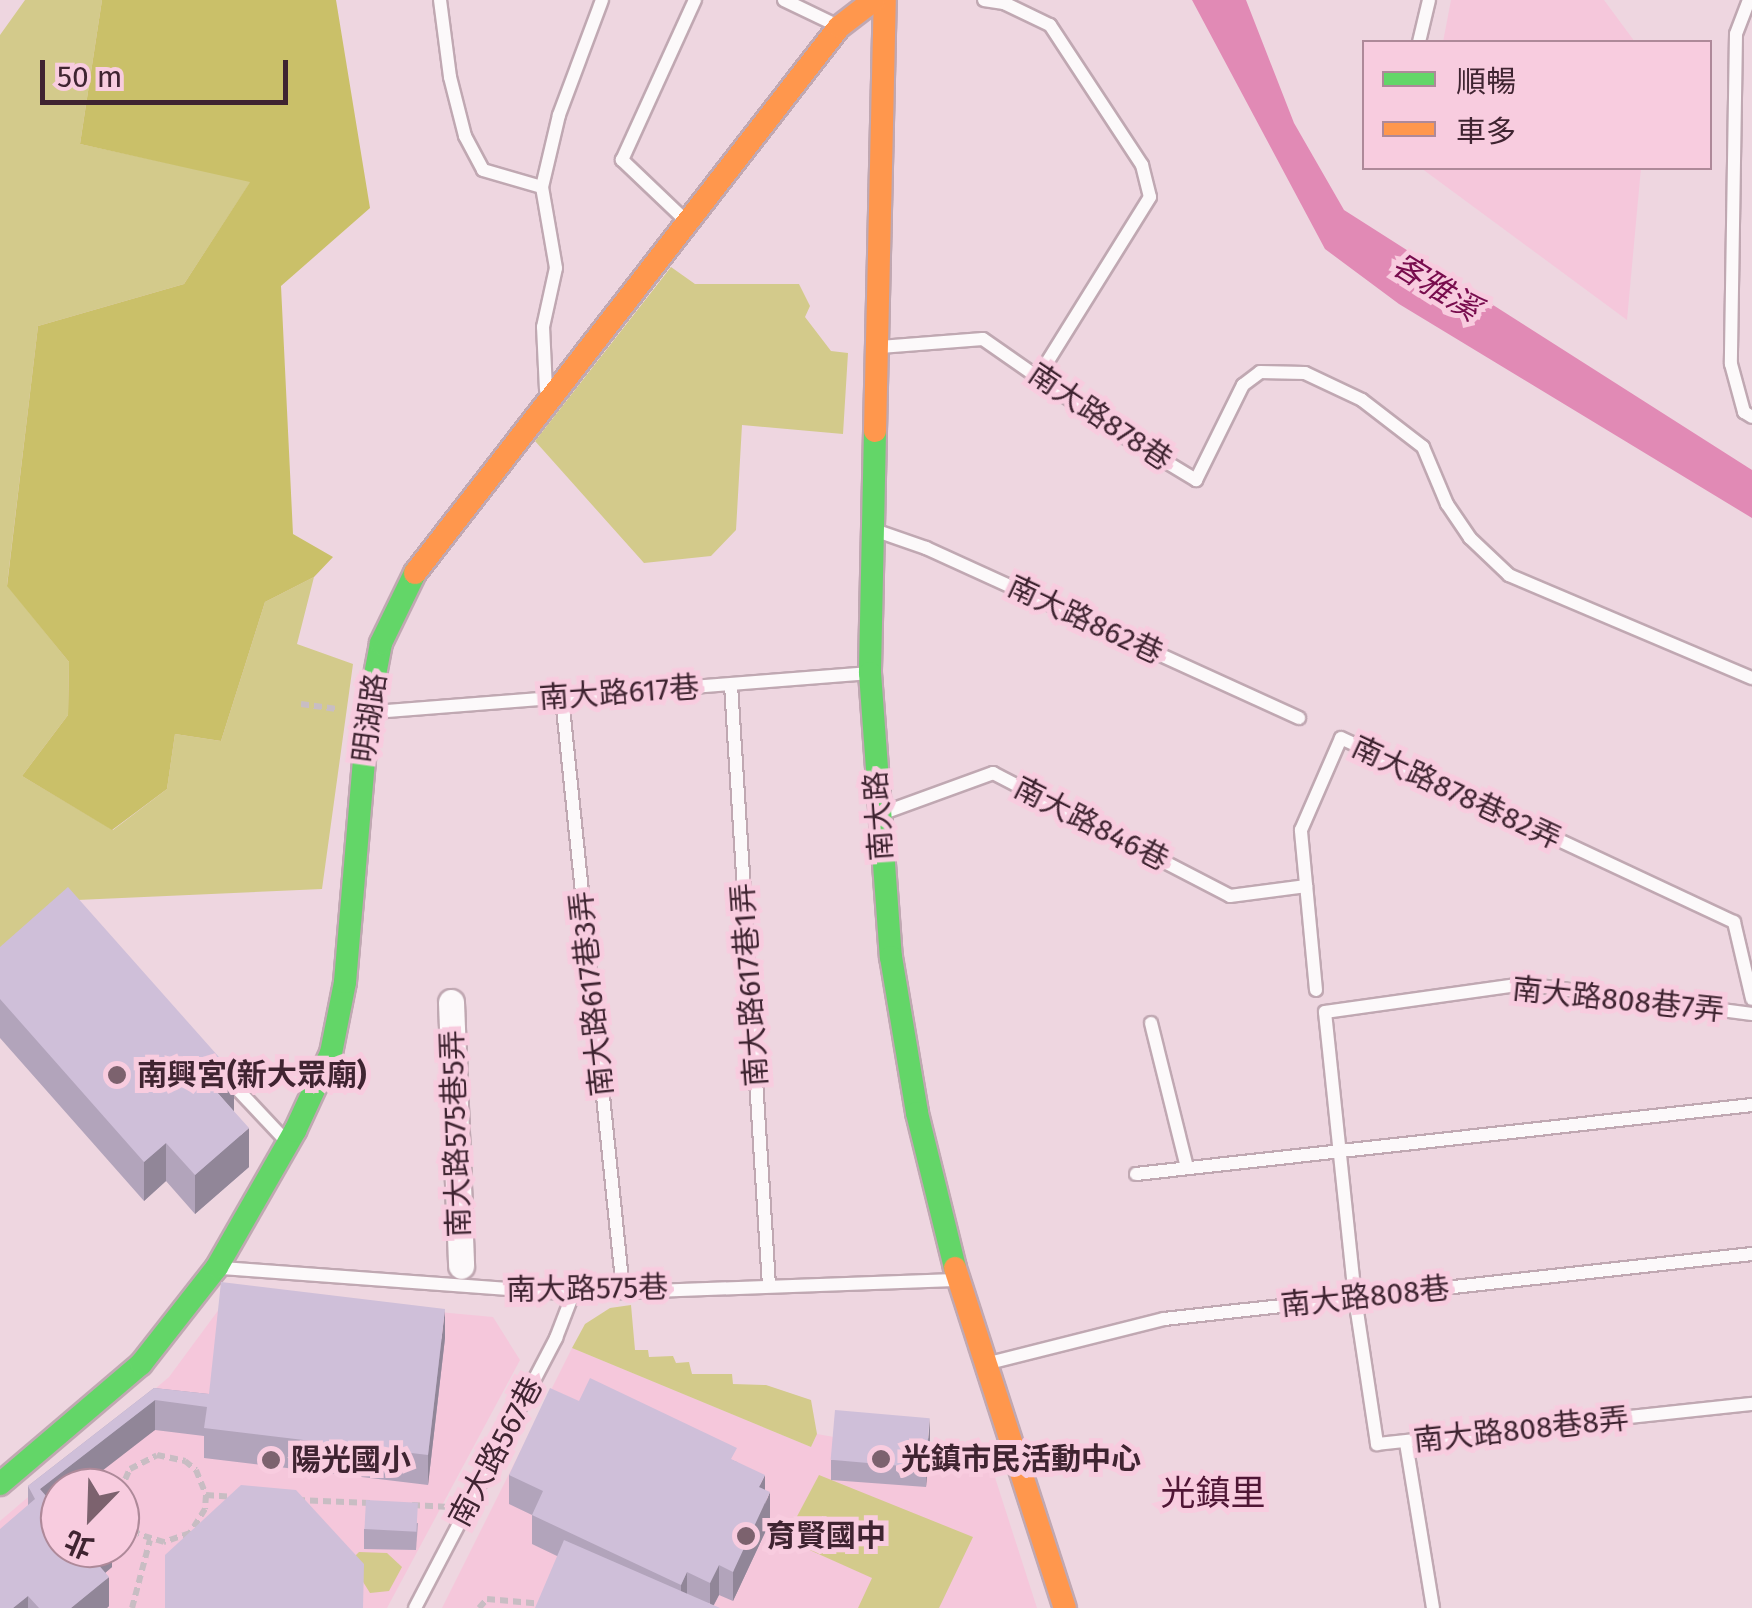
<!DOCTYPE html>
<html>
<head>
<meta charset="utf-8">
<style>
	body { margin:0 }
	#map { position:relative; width:1752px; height:1608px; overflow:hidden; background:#eed6e0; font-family:"Fira Sans","Noto Sans TC",sans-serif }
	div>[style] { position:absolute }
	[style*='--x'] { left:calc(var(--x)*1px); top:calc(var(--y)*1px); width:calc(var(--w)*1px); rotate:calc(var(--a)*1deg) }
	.built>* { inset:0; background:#f5c7db }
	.green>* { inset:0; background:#d3ca8b }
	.forest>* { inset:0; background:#cac069 }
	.water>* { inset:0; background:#e18ab5 }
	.path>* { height:6px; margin-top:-3px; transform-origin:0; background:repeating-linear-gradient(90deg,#c8bdc3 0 8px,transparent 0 13px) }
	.roads { filter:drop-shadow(2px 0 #c0a8b2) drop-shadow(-2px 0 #c0a8b2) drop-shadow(0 2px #c0a8b2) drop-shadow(0 -2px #c0a8b2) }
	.lane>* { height:12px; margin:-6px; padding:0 6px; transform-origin:6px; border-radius:6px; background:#fcf9fa }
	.street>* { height:25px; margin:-12.5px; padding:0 12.5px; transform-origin:12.5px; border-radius:12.5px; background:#fcf9fa }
	.fast>* { height:22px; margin:-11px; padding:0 11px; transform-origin:11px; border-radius:11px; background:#63d668 }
	.slow>* { height:22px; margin:-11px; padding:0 11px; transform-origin:11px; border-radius:11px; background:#ff974d }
	.wall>* { inset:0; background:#b2a4bb }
	.shaded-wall>* { inset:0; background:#918698 }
	.building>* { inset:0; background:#cfbfd9; transform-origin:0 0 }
	.dots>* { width:28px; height:28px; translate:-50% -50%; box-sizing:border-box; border:5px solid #f8ccdf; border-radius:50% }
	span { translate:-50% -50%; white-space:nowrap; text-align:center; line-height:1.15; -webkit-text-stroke:10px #f8ccdf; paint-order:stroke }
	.street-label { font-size:30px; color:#3f2431 }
	.poi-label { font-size:30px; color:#3f2431; font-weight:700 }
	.left { translate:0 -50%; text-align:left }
	.water-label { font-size:32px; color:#780c4d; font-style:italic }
	.quarter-label { font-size:35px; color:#4f1635 }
	.legend { position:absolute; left:1362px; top:40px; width:350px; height:130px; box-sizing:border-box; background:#f8ccdf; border:2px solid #ae8999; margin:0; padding:12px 18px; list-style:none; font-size:30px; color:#3f2431 }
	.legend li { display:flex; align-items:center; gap:20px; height:50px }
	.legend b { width:50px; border:2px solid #ae8999 }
	.north { position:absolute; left:40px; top:1468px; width:100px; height:100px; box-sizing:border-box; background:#f8ccdf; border:2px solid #ae8999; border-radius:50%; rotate:203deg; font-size:28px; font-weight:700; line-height:40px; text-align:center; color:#3f2431 }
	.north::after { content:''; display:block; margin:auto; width:35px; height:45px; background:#7c626e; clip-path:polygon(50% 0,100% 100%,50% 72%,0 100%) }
	.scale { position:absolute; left:40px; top:60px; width:248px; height:45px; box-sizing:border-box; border:5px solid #3f2431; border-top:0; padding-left:12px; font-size:30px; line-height:35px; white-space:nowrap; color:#3f2431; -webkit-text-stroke:8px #f8ccdf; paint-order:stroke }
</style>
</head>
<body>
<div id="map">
	<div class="built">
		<div style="clip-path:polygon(1451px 0,1604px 0,1635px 42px,1443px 42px)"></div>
		<div style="clip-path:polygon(1421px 168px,1641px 168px,1627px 320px)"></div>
		<div style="clip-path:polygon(evenodd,231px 1293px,493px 1317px,520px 1360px,387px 1608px,0 1608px,0 1521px,169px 1377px,231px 1293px,60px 1488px,120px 1488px,120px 1548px,60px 1548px,60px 1488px)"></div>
		<div style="clip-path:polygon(572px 1348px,811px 1447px,817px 1434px,991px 1465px,1037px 1608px,442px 1608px)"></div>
	</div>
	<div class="green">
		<div style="clip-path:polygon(25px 0,102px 0,80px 144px,251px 181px,184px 284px,38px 326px,7px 585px,69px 662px,68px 715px,22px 776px,113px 830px,167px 789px,175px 734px,221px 741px,265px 602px,314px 577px,297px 644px,353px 664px,322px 889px,77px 900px,0 969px,0 35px)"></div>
		<div style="clip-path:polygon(671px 267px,695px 284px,799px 284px,810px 306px,805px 317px,831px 351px,848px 353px,843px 434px,742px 425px,736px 530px,711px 556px,644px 563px,535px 441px)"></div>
		<div style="clip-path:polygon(631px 1305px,635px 1350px,648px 1350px,649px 1357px,673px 1356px,676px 1363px,689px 1362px,692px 1374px,732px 1374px,733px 1384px,766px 1385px,811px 1400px,817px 1434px,811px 1447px,572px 1348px,585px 1324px,610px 1308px)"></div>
		<div style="clip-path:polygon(819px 1475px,973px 1537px,939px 1608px,858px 1608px,872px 1578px,785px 1539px)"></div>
		<div style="clip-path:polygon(359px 1552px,387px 1553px,402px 1567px,389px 1591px,370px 1593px,350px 1561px)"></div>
	</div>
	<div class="forest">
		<div style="clip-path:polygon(102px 0,336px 0,370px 208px,281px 286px,293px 534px,333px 557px,314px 577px,265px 602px,221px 741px,175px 734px,167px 789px,112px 830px,22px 776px,68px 715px,69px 662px,7px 586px,38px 326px,184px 284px,250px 182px,80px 144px)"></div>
	</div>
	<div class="water">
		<div style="clip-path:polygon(1192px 0,1246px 0,1294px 123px,1344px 210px,1752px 470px,1752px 518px,1399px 304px,1325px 249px)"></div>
	</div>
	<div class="path">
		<div style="--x:301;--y:704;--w:36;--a:8"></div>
		<div style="--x:120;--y:1491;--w:24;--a:-66"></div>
		<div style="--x:130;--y:1469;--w:30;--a:-27"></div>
		<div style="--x:157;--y:1455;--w:29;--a:12"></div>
		<div style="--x:185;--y:1461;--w:14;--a:39"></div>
		<div style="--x:196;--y:1470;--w:27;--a:68"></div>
		<div style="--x:206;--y:1495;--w:14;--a:94"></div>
		<div style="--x:205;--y:1509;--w:28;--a:122"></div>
		<div style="--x:190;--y:1533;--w:28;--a:161"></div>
		<div style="--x:164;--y:1542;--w:27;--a:-163"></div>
		<div style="--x:138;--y:1534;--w:33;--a:-123"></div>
		<div style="--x:206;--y:1495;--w:29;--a:4"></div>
		<div style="--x:297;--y:1500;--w:73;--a:2.4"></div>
		<div style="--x:412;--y:1505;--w:33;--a:3"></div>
		<div style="--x:132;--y:1608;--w:70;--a:-75.2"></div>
		<div style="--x:479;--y:1608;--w:12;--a:-48"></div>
		<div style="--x:487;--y:1599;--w:56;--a:5.1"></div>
	</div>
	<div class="roads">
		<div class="lane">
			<div style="--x:440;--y:0;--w:78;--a:82.6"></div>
			<div style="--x:450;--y:77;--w:61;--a:75.7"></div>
			<div style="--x:465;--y:136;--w:38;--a:62"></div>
			<div style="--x:483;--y:170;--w:61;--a:16.1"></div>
			<div style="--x:784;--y:0;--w:58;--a:25.7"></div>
			<div style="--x:984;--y:0;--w:20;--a:9"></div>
			<div style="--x:1004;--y:3;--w:51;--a:25.6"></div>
			<div style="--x:1050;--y:25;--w:168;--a:56.7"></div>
			<div style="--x:1142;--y:165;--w:33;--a:76"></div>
			<div style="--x:1150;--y:197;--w:212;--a:121.9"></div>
			<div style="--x:1749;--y:0;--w:36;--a:111"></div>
			<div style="--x:1736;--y:34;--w:330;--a:90.9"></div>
			<div style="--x:1731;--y:364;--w:50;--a:74.8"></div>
			<div style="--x:1744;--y:412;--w:9;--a:32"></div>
			<div style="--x:1419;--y:42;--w:43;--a:-76.6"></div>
			<div style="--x:684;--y:219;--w:86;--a:-136.4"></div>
			<div style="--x:622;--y:160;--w:176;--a:-65.5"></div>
			<div style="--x:880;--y:347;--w:103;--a:-4.4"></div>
			<div style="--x:983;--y:339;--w:161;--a:34.9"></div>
			<div style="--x:1115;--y:431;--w:95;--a:31.2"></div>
			<div style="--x:1196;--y:480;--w:106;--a:-63.7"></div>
			<div style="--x:1243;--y:385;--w:21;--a:-37"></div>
			<div style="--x:1260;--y:372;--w:45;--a:1.3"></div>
			<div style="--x:1305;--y:373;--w:63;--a:25.3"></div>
			<div style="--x:1362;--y:400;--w:77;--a:37.6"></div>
			<div style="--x:1423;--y:447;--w:62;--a:67.2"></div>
			<div style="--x:1447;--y:504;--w:41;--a:55.9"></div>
			<div style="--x:1470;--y:538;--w:54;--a:43.5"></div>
			<div style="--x:1509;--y:575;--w:264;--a:23"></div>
			<div style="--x:546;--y:390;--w:63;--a:-92.7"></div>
			<div style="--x:543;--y:327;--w:60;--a:-77.6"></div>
			<div style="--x:556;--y:268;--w:82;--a:-99.8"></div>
			<div style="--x:542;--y:187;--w:74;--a:-76.7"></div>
			<div style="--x:559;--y:115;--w:123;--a:-69.5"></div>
			<div style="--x:877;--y:531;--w:52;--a:19.1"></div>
			<div style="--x:926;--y:548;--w:410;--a:24.5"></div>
			<div style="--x:731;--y:685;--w:601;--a:86.38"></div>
			<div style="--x:562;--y:698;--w:595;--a:84.12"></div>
			<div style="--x:374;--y:712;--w:495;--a:-4.5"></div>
			<div style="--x:886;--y:812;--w:114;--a:-20"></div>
			<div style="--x:993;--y:773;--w:267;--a:27.4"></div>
			<div style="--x:1230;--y:896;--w:77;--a:-7.5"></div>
			<div style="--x:1316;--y:990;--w:161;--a:-95.4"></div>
			<div style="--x:1301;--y:830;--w:100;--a:-66.5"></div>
			<div style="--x:1341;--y:738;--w:434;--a:25.1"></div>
			<div style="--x:1734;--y:922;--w:79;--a:76.8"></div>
			<div style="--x:1752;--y:1014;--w:230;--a:-172.5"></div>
			<div style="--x:1524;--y:984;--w:201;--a:172"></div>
			<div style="--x:1325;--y:1012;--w:288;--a:84"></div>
			<div style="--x:1355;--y:1298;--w:148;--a:81.4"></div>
			<div style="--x:1377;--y:1444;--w:377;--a:-6.1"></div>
			<div style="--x:1151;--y:1023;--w:148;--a:76"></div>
			<div style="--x:225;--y:1076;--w:89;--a:46.8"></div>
			<div style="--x:1136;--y:1174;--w:620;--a:-6.39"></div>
			<div style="--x:222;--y:1268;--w:352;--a:4.2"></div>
			<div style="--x:573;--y:1294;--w:382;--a:-2.1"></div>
			<div style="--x:989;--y:1363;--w:180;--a:-14.1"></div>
			<div style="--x:1164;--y:1319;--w:592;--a:-6.31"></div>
			<div style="--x:1406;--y:1443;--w:167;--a:80.7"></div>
			<div style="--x:415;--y:1608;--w:305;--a:-62.4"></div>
			<div style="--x:556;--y:1338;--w:47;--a:-68.9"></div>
		</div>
		<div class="street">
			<div style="--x:451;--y:1002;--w:264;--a:87.8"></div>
		</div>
		<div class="fast">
			<div style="--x:875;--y:431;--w:242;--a:91.2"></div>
			<div style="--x:870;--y:673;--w:285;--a:85.8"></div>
			<div style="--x:891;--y:957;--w:158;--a:80.5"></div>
			<div style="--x:917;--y:1113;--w:160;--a:76.2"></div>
			<div style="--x:0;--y:1484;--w:185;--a:-40.4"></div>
			<div style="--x:141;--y:1364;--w:123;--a:-51.9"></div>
			<div style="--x:217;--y:1267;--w:157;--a:-60.2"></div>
			<div style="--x:295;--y:1131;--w:86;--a:-65.2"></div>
			<div style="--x:331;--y:1053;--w:72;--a:-78.8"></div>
			<div style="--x:345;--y:982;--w:271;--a:-85.1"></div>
			<div style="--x:368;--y:712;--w:70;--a:-79.3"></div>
			<div style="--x:381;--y:643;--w:78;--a:-64.1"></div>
		</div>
		<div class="slow">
			<div style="--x:875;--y:431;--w:431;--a:-88.7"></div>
			<div style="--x:415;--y:573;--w:691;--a:-52.17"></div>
			<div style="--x:839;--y:27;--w:44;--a:-37.6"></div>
			<div style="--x:955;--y:1268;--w:357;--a:72.1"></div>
		</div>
	</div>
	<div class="wall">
		<div style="clip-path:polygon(0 947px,234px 1112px,249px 1167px,195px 1214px,166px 1181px,144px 1201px,0 1038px)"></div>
		<div style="clip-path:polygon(445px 1338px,428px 1485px,204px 1458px,204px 1436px,155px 1430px,60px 1488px,60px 1503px,55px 1507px,60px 1548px,112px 1548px,112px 1567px,105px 1573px,109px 1606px,107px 1608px,0 1608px,28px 1506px,28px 1486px,154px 1388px,209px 1394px)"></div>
		<div style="clip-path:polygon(579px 1401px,737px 1462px,765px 1490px,770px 1522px,733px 1601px,719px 1595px,714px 1605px,557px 1556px,532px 1544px,532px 1515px,509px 1504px,509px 1475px)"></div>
		<div style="clip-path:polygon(930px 1438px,926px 1487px,831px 1480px,831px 1460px)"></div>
		<div style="clip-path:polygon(418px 1523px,416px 1550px,364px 1549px,364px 1529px)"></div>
	</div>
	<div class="shaded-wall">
		<div style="clip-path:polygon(234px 1074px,234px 1112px,215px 1090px)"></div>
		<div style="clip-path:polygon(249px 1128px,249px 1167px,195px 1214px,195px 1175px)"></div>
		<div style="clip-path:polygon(166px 1143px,166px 1181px,144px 1201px,144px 1162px)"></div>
		<div style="clip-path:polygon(445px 1309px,445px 1338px,428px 1485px,428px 1455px)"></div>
		<div style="clip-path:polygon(155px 1400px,155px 1430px,80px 1488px,60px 1488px,60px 1503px,40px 1518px,40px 1489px)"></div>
		<div style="clip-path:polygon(930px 1418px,930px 1438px,926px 1487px,926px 1467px)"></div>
		<div style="clip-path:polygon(765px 1475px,765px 1504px,770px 1492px,770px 1522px,733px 1601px,733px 1572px,759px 1487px)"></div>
		<div style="clip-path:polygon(100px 1548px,112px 1548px,112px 1567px,91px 1585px,91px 1556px)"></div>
		<div style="clip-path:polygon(719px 1565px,719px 1595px,712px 1608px,710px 1608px,710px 1583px)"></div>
		<div style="clip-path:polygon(687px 1572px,687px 1601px,681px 1608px,681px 1585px)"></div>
		<div style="clip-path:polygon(109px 1577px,109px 1606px,107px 1608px,71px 1608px)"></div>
		<div style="clip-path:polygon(28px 1596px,28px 1608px,13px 1608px)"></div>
	</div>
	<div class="building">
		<div style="clip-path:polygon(68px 887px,234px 1074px,215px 1090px,249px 1128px,195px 1175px,166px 1143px,144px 1162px,0 999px,0 947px)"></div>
		<div style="clip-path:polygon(221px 1282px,445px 1309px,428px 1455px,204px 1428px,207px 1407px,155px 1400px,40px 1489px,60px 1512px,60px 1548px,100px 1548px,91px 1556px,109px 1577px,71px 1608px,39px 1608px,28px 1596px,13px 1608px,0 1608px,0 1529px,35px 1499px,28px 1486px,154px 1388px,209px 1394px)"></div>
		<div style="clip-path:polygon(590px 1378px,737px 1448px,731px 1459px,765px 1475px,759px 1487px,770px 1492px,733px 1572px,719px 1565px,710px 1583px,687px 1572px,681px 1585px,532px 1515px,543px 1491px,509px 1475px,550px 1388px,579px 1401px)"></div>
		<div style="left:835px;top:1410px;width:95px;height:50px;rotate:5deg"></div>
		<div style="clip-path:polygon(241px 1485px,296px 1490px,364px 1564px,363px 1608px,165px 1608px,165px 1555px)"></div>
		<div style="left:366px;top:1500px;width:52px;height:29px;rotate:3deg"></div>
		<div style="clip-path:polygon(564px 1540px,720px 1608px,535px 1608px)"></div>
	</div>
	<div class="dots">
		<div style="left:117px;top:1075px;background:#7c626e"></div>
		<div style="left:881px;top:1459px;background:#7c626e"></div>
		<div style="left:271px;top:1460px;background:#7c626e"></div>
		<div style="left:746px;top:1536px;background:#7c626e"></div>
	</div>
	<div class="street-label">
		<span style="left:1100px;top:417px;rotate:34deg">南大路878巷</span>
		<span style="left:1085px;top:620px;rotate:25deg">南大路862巷</span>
		<span style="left:619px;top:693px;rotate:-4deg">南大路617巷</span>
		<span style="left:370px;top:718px;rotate:-82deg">明湖路</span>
		<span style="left:1456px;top:793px;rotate:25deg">南大路878巷82弄</span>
		<span style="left:879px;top:816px;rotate:-94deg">南大路</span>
		<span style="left:1091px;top:824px;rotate:27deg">南大路846巷</span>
		<span style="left:750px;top:985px;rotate:-94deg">南大路617巷1弄</span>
		<span style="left:592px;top:994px;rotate:-96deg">南大路617巷3弄</span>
		<span style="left:1618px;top:1000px;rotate:6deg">南大路808巷7弄</span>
		<span style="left:456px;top:1134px;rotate:-92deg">南大路575巷5弄</span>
		<span style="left:587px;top:1289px;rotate:-1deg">南大路575巷</span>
		<span style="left:1365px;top:1297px;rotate:-6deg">南大路808巷</span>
		<span style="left:1521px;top:1430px;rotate:-6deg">南大路808巷8弄</span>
		<span style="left:496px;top:1452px;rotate:-62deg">南大路567巷</span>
	</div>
	<div class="poi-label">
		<span class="left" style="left:137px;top:1075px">南興宮(新大眾廟)</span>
		<span class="left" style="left:901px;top:1459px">光鎮市民活動中心</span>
		<span class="left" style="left:291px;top:1460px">陽光國小</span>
		<span class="left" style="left:766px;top:1536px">育賢國中</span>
	</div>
	<div class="water-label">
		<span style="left:1436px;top:287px;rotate:32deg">客雅溪</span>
	</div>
	<div class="quarter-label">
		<span style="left:1213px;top:1493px">光鎮里</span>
	</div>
	<ul class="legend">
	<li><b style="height:12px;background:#63d668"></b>順暢</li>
	<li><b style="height:12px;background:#ff974d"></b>車多</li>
	</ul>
	<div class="north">北</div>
	<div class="scale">50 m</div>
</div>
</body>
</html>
